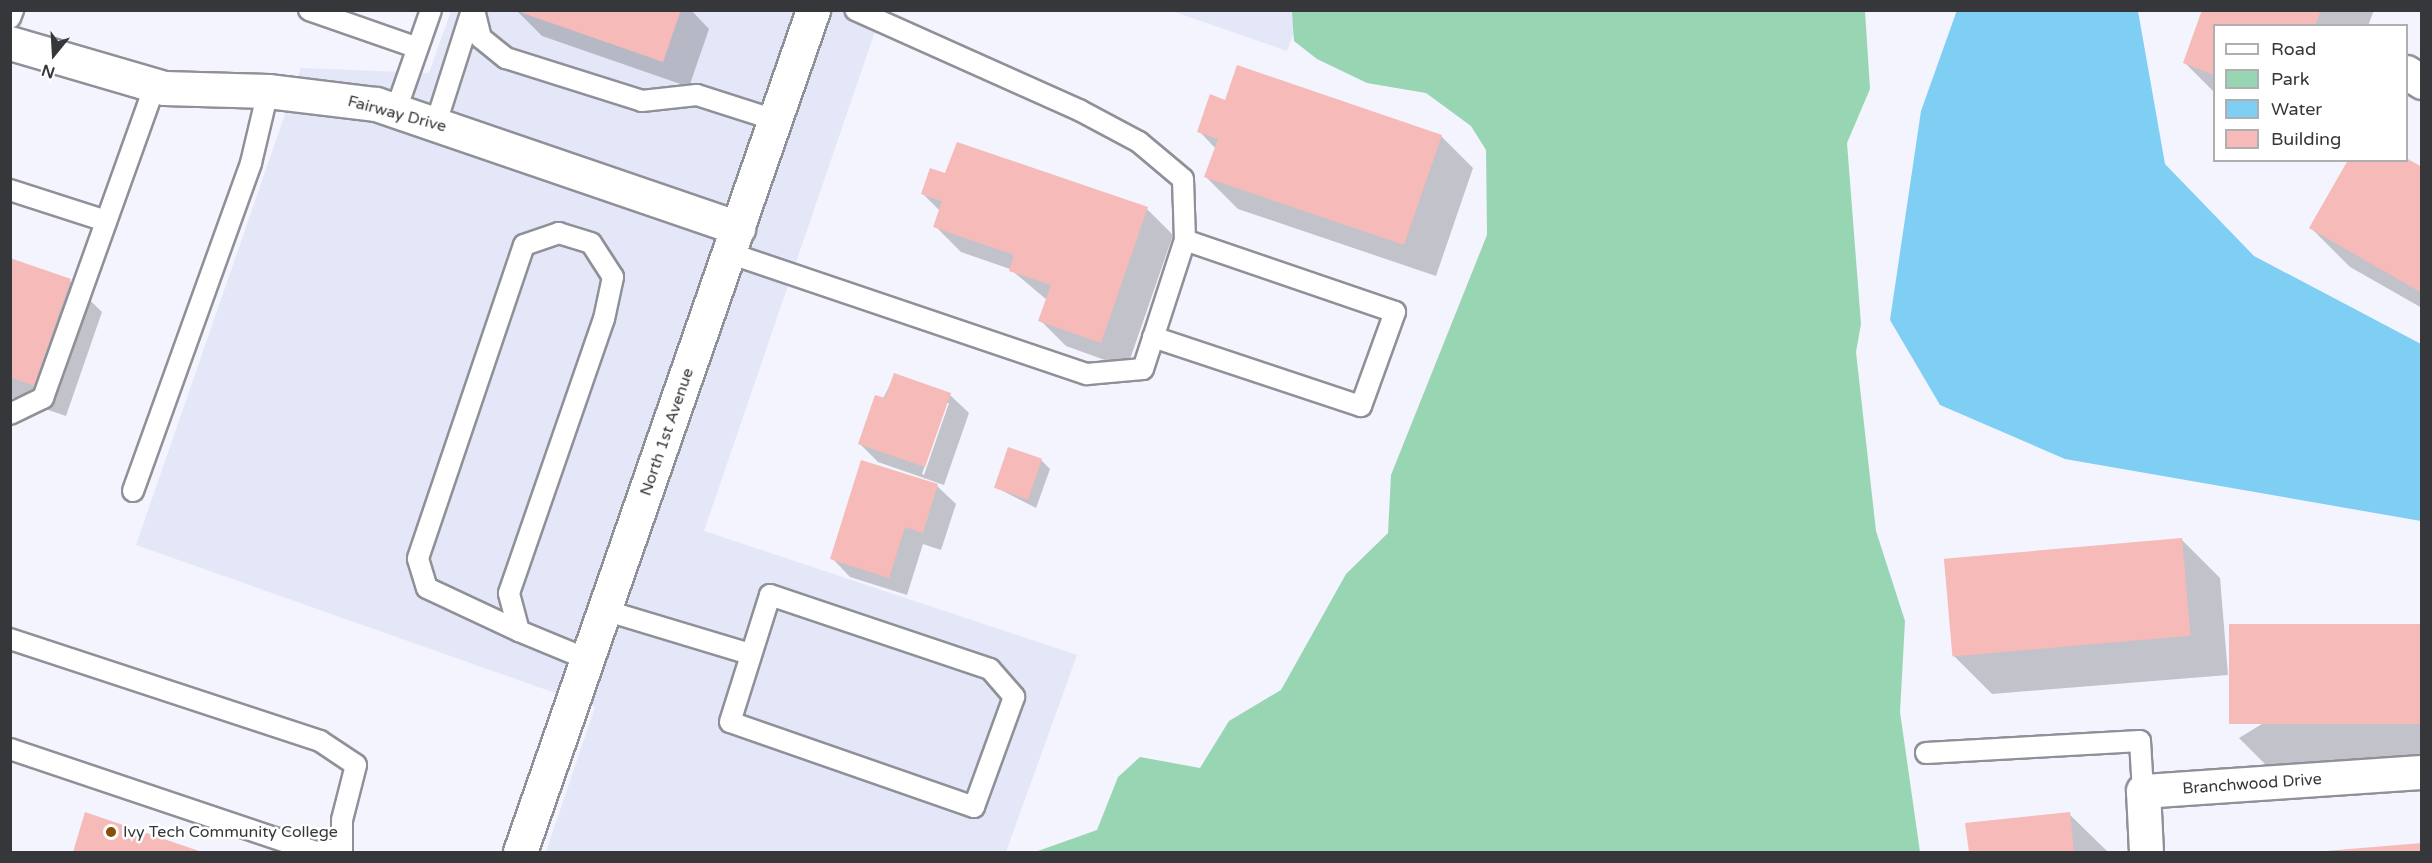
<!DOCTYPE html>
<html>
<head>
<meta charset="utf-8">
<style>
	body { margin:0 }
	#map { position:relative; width:2432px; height:863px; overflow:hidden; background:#f3f4fd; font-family:"Varela Round",sans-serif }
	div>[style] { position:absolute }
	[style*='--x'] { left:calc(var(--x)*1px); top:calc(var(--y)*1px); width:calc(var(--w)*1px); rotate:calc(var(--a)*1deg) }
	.built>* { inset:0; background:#e4e7f7 }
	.green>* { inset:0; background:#98d5b3 }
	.water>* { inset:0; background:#7fcef4 }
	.shadow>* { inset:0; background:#0003 }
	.building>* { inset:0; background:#f6bab8; transform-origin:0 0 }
	.roads { filter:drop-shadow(2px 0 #8f9098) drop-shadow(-2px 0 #8f9098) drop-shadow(0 2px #8f9098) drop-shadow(0 -2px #8f9098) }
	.lane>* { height:20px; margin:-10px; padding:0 10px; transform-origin:10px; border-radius:10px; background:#fff }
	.street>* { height:33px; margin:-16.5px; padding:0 16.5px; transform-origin:16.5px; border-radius:16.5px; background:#fff }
	.primary>* { height:33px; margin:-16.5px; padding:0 16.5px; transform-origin:16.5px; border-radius:16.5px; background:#fff }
	.dots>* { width:16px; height:16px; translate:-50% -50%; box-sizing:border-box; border:3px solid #fff; border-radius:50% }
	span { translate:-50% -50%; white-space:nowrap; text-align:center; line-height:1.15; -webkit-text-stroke:5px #fff; paint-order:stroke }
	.street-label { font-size:16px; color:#36373a }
	.poi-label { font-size:16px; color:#36373a }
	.left { translate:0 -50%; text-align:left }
	.frame { position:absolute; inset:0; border:12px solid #36373a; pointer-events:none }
	.legend { position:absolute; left:2213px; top:24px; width:195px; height:138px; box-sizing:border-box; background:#fff; border:2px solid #afafb0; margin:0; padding:8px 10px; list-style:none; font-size:18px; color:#36373a }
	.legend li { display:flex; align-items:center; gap:12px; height:30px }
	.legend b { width:30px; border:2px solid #afafb0 }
	.north { position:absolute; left:24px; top:24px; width:60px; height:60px; -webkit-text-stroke:4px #fff; paint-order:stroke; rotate:198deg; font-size:16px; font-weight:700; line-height:24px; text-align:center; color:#36373a }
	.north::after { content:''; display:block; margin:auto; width:21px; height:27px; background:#36373a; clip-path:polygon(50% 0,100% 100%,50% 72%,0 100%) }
</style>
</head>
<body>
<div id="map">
	<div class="built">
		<div style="clip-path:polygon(451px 11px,882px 11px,704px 531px,1077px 655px,1006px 852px,546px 852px,595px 707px,136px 545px,301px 68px,429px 73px)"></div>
		<div style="clip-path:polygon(1172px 11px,1302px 11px,1287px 51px)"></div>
	</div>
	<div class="green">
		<div style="clip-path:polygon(1865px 11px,1870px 89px,1847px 143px,1861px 324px,1856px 352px,1876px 531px,1905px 621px,1900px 712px,1920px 852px,1035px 852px,1097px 830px,1118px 777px,1140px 757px,1200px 768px,1229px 721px,1281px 690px,1346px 574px,1388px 533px,1391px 475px,1487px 235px,1486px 150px,1471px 126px,1426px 93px,1367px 83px,1317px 59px,1294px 41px,1292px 12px)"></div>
	</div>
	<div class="water">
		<div style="clip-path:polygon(1957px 10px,2138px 11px,2165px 164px,2254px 256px,2421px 344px,2421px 521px,2065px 459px,1940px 405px,1890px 320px,1921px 111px)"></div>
	</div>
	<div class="shadow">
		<div style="clip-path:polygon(516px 10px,691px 10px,709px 29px,689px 87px,542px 36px)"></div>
		<div style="clip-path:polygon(2204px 10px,2374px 10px,2368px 26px,2214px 26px,2214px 92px,2184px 62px)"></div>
		<div style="clip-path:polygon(1226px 102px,1441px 136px,1473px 168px,1436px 276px,1238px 209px,1206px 177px,1216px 149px,1199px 131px)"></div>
		<div style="clip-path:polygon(2422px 169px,2422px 308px,2350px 267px,2311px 228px)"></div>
		<div style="clip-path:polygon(946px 175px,1147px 209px,1173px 235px,1127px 368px,1066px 346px,1040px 320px,1047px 300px,1010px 269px,961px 252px,935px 226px,940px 211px,923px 194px)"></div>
		<div style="clip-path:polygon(10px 260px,70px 281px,102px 312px,66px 416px,10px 397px)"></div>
		<div style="clip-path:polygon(evenodd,895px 375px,950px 395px,969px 413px,944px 485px,878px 462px,860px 444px,895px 375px,946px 403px,949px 403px,924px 475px,922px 474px,946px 403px)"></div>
		<div style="clip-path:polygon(1041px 460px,1050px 469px,1036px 508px,995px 487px)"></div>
		<div style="clip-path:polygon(937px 486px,956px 504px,941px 550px,923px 544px,907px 595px,850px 577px,832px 558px)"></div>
		<div style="clip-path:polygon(2181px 539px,2220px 578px,2228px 675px,1992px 694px,1953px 655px)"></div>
		<div style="clip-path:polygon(2422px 626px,2422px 765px,2278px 777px,2239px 738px)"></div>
		<div style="clip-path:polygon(86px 814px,198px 852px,74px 852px)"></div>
		<div style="clip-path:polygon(2069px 814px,2108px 852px,1970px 852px,1967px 825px)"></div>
		<div style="clip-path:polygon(2422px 844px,2422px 852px,2323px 852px)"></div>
	</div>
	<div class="building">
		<div style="clip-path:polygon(514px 10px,681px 10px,663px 62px)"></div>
		<div style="clip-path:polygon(2202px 10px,2321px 10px,2315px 26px,2214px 26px,2214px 75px,2183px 63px)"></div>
		<div style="clip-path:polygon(1237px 65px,1442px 135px,1404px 245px,1204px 177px,1218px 139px,1197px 132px,1210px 94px,1225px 100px)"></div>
		<div style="clip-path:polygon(957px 142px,1148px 207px,1101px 343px,1038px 321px,1051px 285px,1009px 271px,1014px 255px,933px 227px,942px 201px,921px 194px,930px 168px,945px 173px)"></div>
		<div style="clip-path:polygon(2406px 158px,2422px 167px,2422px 293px,2309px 228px,2348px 160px)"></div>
		<div style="clip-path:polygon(10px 258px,71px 279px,34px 386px,10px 377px)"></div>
		<div style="clip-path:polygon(894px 373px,951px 393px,925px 467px,858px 444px,875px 395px,885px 398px)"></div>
		<div style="left:1008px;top:447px;width:36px;height:43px;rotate:19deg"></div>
		<div style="clip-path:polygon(861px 460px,938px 484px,923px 533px,905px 527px,889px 578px,830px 559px)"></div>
		<div style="left:2182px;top:538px;width:98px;height:239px;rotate:85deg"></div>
		<div style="left:2422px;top:624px;width:100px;height:193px;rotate:90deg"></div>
		<div style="clip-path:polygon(85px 812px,202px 852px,73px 852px)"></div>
		<div style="clip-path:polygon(2070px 812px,2074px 852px,1969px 852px,1965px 823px)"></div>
		<div style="clip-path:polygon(2422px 843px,2422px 852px,2325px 852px,2325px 851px)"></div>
	</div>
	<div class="roads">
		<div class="lane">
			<div style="--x:309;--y:10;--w:115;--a:19.2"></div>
			<div style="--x:474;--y:10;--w:29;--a:76"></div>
			<div style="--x:481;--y:38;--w:32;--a:39"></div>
			<div style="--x:506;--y:58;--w:143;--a:17.5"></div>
			<div style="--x:642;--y:101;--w:55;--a:-6.2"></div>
			<div style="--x:697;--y:95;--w:82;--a:17.8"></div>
			<div style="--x:10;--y:18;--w:9;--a:-69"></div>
			<div style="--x:396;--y:110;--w:106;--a:-70.7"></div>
			<div style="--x:436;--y:123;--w:119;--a:-72.3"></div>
			<div style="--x:10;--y:190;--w:101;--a:17.9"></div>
			<div style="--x:729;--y:253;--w:378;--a:18.7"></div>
			<div style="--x:1087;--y:374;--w:56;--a:-5.1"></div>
			<div style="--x:1143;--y:369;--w:136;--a:-72"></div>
			<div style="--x:1185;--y:240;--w:61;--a:-91.9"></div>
			<div style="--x:1183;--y:179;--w:57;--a:-139.9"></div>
			<div style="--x:1139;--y:142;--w:68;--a:-151.9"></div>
			<div style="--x:1079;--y:110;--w:245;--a:-155.9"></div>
			<div style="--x:1153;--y:337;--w:219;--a:18.4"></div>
			<div style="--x:1361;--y:406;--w:100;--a:-70.1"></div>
			<div style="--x:1395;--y:312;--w:222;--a:-161.1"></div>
			<div style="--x:10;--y:414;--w:37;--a:-26"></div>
			<div style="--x:43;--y:398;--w:331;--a:-70.3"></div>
			<div style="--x:133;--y:491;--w:349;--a:-70.2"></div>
			<div style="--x:251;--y:163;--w:74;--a:-76.7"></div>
			<div style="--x:770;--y:595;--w:232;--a:18.6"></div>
			<div style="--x:990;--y:669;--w:37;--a:49"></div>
			<div style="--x:1014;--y:697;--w:117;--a:110"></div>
			<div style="--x:974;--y:807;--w:258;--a:-160.8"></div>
			<div style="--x:730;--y:722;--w:133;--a:-72.5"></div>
			<div style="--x:604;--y:610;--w:152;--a:16.8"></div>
			<div style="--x:519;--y:631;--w:39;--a:-105"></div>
			<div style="--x:509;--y:593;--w:290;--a:-70.9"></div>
			<div style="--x:604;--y:319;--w:43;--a:-77.9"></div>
			<div style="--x:613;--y:277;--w:40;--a:-122.9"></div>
			<div style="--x:591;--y:243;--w:34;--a:-163"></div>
			<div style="--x:559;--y:233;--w:37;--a:161"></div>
			<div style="--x:524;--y:245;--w:331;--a:108.7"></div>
			<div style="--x:418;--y:559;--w:30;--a:73"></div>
			<div style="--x:427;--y:588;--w:102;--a:25.1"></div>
			<div style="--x:519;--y:631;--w:74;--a:22.4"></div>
			<div style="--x:10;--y:639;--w:326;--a:18.2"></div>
			<div style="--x:320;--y:741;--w:43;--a:33.7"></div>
			<div style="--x:356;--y:765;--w:57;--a:104.3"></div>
			<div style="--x:342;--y:820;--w:32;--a:90"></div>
			<div style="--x:10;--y:749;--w:323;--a:18.6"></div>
			<div style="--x:316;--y:852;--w:22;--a:-8"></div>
			<div style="--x:1926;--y:753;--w:214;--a:-3.2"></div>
			<div style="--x:2140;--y:741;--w:50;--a:86.6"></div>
		</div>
		<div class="street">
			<div style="--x:10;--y:43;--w:160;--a:16.3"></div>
			<div style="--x:164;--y:88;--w:104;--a:1.7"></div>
			<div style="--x:268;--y:91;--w:109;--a:6.9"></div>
			<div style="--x:376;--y:104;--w:383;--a:18.9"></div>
			<div style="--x:2406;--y:72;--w:19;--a:32"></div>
			<div style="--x:2146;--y:852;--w:61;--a:-92.8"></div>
			<div style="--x:2143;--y:791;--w:280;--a:-3.9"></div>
		</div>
		<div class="primary">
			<div style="--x:520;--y:852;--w:892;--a:-70.81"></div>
		</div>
	</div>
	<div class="dots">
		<div style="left:111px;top:832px;background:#894d09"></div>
	</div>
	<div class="street-label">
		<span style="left:397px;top:114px;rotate:15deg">Fairway Drive</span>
		<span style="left:667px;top:432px;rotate:-71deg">North 1st Avenue</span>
		<span style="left:2252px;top:784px;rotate:-4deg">Branchwood Drive</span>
	</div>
	<div class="poi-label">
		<span class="left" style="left:123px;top:832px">Ivy Tech Community College</span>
	</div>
	<div class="frame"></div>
	<ul class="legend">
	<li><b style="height:8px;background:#fff"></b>Road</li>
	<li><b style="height:16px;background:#98d5b3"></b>Park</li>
	<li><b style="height:16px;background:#7fcef4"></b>Water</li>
	<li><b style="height:16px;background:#f6bab8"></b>Building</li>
	</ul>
	<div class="north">N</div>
</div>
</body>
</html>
